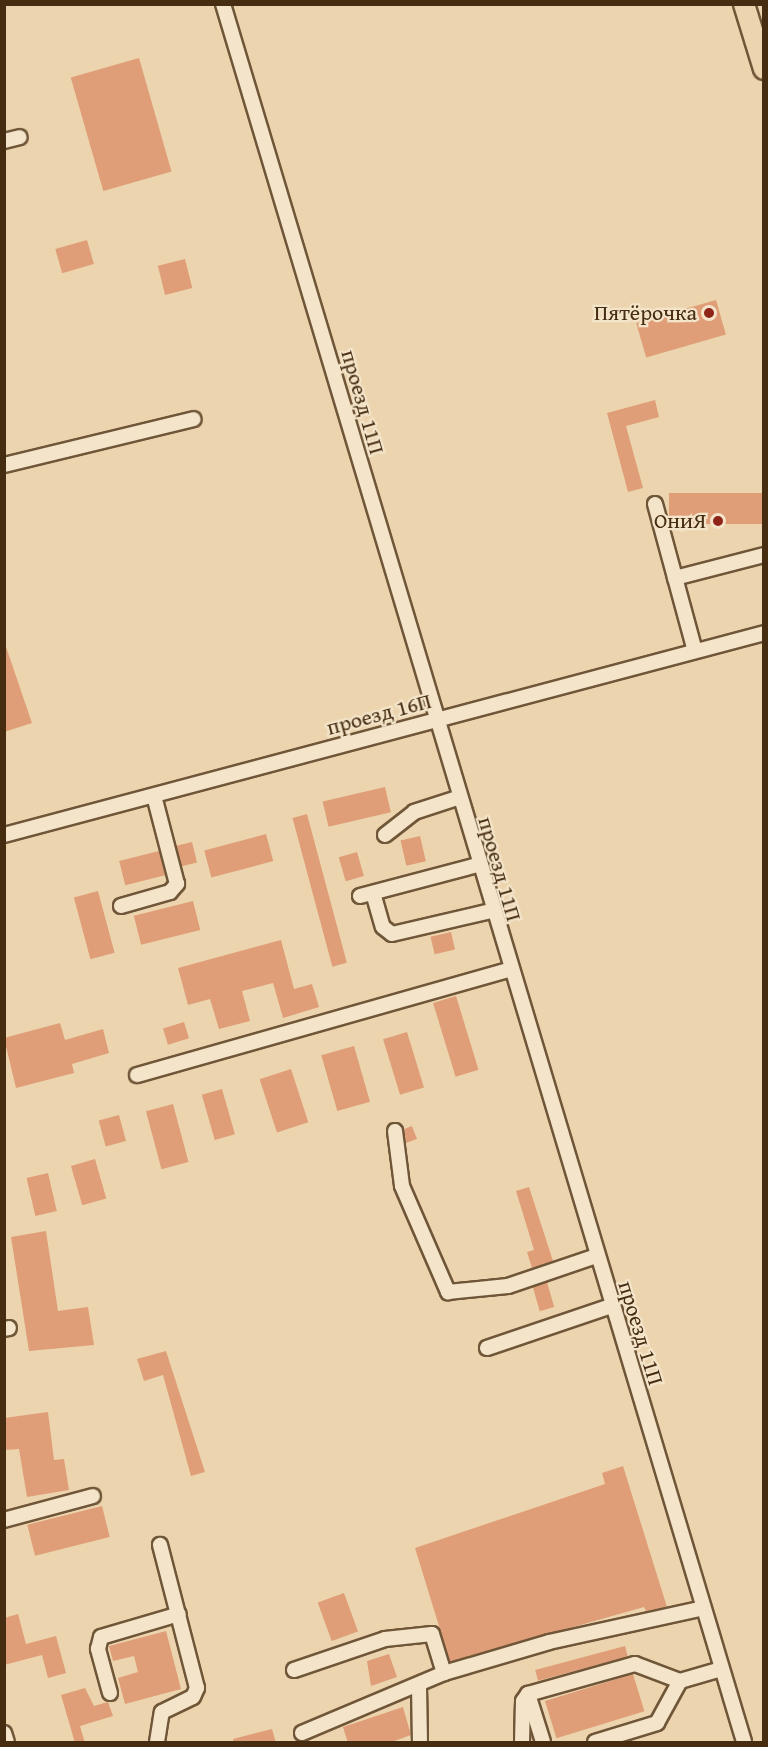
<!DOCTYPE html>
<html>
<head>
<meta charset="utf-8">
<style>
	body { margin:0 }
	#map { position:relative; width:768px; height:1747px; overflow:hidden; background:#ecd5ae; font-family:"Gentium Book Plus",serif }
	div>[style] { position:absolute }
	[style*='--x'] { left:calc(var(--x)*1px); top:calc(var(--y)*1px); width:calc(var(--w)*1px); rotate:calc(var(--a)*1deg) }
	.building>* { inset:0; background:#df9e77; transform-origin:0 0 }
	.roads { filter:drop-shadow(2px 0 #705638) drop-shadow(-2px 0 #705638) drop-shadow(0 2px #705638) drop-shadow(0 -2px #705638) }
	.minor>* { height:14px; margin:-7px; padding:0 7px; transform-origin:7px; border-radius:7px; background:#f3e4ca }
	.highway>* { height:20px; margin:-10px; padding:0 10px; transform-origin:10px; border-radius:10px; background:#ecd5ae }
	.dots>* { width:16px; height:16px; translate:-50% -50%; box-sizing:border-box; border:3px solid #f3e4ca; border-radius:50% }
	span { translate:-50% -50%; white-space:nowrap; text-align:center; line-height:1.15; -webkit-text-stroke:4.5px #f3e4ca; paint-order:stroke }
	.poi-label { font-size:22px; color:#462c10 }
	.right { translate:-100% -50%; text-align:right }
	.street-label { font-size:22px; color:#462c10 }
	.frame { position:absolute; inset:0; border:6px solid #462c10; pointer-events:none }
</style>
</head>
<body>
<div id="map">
	<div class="building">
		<div style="left:139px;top:58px;width:118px;height:71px;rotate:74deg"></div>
		<div style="left:87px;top:240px;width:25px;height:33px;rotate:74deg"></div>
		<div style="left:185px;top:259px;width:30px;height:28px;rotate:76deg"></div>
		<div style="left:716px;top:300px;width:36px;height:83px;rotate:74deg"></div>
		<div style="clip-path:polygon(655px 400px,659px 417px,626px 426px,643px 488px,628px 492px,607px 413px)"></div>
		<div style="left:764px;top:493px;width:31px;height:95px;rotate:90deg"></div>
		<div style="clip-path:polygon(4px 641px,32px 723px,4px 732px)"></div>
		<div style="left:385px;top:787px;width:26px;height:64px;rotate:77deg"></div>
		<div style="left:307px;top:814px;width:154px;height:15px;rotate:75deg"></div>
		<div style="left:266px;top:834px;width:28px;height:64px;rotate:75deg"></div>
		<div style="left:420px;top:836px;width:26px;height:20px;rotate:77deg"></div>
		<div style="left:192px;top:842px;width:21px;height:16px;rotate:76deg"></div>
		<div style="left:159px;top:851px;width:25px;height:41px;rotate:76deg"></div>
		<div style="left:357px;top:852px;width:25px;height:19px;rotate:74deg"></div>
		<div style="left:98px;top:891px;width:64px;height:25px;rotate:75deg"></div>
		<div style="left:193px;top:901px;width:30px;height:61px;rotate:76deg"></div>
		<div style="left:451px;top:932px;width:18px;height:21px;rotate:77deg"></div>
		<div style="clip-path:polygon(281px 940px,294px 989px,312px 984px,319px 1007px,283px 1018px,273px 983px,242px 991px,250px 1021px,219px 1029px,210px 999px,188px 1005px,178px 968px)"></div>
		<div style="left:456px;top:996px;width:77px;height:24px;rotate:73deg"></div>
		<div style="left:184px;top:1022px;width:17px;height:22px;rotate:73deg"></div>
		<div style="clip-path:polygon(60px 1023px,65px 1040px,103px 1029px,109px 1053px,72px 1064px,74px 1073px,16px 1088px,4px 1038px)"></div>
		<div style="left:407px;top:1032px;width:58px;height:25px;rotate:73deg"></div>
		<div style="left:354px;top:1046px;width:58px;height:34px;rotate:74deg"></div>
		<div style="left:291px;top:1069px;width:56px;height:33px;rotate:72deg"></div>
		<div style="left:222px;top:1089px;width:47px;height:21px;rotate:74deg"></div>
		<div style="left:173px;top:1104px;width:60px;height:28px;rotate:75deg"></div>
		<div style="left:119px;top:1115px;width:27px;height:21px;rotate:75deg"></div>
		<div style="clip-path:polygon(412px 1126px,417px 1139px,406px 1143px,404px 1129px)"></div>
		<div style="left:95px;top:1159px;width:41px;height:25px;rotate:74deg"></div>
		<div style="left:48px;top:1173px;width:39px;height:22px;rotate:77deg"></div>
		<div style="clip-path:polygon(529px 1187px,553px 1261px,532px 1268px,527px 1252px,534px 1250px,516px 1191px)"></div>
		<div style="clip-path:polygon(46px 1231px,58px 1311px,88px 1307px,94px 1345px,29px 1351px,11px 1237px)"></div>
		<div style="left:547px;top:1282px;width:26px;height:15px;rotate:74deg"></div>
		<div style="clip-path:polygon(166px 1351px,205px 1472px,191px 1476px,163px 1375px,144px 1381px,137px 1359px)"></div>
		<div style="clip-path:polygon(48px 1412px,54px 1460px,64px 1459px,69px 1490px,27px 1497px,19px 1449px,4px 1450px,4px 1418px)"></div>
		<div style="clip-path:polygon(623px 1466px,667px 1607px,646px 1611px,644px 1607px,450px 1662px,415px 1548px,605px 1484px,602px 1473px)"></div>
		<div style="left:102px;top:1506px;width:32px;height:77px;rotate:76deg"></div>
		<div style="left:344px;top:1593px;width:41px;height:28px;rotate:70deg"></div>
		<div style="clip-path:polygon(18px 1614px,26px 1644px,56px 1636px,66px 1673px,48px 1678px,42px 1655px,4px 1665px,4px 1618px)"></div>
		<div style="clip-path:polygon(166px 1631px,181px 1689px,125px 1704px,118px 1678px,138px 1672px,134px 1656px,113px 1661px,109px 1646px)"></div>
		<div style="left:625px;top:1646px;width:11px;height:93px;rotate:75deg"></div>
		<div style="clip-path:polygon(389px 1654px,397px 1677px,371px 1686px,367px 1661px)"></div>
		<div style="left:633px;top:1674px;width:39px;height:92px;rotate:73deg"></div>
		<div style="clip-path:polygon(85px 1688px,94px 1706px,108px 1702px,113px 1716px,80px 1726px,85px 1743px,75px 1743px,61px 1695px)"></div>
		<div style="clip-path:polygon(403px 1707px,411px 1735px,389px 1743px,348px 1743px,343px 1727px)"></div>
		<div style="clip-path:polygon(272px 1729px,276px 1743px,234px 1743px,233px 1739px)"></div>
	</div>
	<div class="roads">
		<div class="minor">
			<div style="--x:223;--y:4;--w:1814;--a:73.31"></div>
			<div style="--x:4;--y:141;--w:16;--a:-14"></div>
			<div style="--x:4;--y:465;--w:195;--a:-13.6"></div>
			<div style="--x:655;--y:504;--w:152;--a:74.8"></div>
			<div style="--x:675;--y:578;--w:92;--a:-14.5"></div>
			<div style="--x:4;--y:835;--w:786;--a:-14.88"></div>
			<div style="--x:385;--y:835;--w:37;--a:-38"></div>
			<div style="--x:414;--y:812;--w:45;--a:-18"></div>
			<div style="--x:373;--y:893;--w:35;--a:74"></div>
			<div style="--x:383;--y:927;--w:11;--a:38"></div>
			<div style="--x:392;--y:934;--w:102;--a:-13.1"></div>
			<div style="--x:360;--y:896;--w:121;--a:-14.8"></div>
			<div style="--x:121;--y:906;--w:51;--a:-15.9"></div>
			<div style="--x:170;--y:892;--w:11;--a:-49"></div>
			<div style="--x:177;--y:884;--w:91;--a:-104.6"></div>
			<div style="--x:137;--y:1075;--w:386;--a:-15.8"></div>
			<div style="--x:395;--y:1131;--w:55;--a:82.7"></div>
			<div style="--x:402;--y:1186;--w:116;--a:66.5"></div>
			<div style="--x:448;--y:1292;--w:60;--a:-5.7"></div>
			<div style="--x:508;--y:1286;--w:93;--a:-18.8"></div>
			<div style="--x:4;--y:1329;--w:5;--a:-11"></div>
			<div style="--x:487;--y:1348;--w:131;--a:-18.7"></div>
			<div style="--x:4;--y:1520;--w:92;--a:-15.1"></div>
			<div style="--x:294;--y:1670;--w:96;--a:-18.8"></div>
			<div style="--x:385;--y:1639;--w:47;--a:-6.1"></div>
			<div style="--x:432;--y:1634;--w:41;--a:72.9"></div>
			<div style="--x:419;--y:1686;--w:56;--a:89"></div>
			<div style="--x:110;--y:1693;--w:46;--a:-105.3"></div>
			<div style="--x:98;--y:1649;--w:12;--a:-76"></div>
			<div style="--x:101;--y:1637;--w:81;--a:-16.4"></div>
			<div style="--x:528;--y:1694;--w:50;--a:72.6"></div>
			<div style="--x:4;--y:1733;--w:9;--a:72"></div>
			<div style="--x:302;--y:1733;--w:154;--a:-22.9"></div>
			<div style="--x:444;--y:1673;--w:109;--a:-16.4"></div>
			<div style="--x:549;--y:1642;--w:158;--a:-12.4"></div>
			<div style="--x:157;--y:1742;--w:30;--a:-81"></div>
			<div style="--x:162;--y:1712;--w:34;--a:-26"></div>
			<div style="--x:193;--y:1697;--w:10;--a:-66"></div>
			<div style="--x:197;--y:1688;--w:148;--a:-104.5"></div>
			<div style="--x:522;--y:1742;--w:41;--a:-88.6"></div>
			<div style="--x:523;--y:1701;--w:9;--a:-54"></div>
			<div style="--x:528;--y:1694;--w:111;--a:-15.7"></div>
			<div style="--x:635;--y:1664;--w:48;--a:20.7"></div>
			<div style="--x:680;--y:1681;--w:43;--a:-16.3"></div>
			<div style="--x:595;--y:1742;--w:65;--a:-17"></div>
			<div style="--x:657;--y:1723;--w:48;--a:-61.3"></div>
		</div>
		<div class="highway">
			<div style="--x:744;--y:4;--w:68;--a:72.9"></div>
		</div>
	</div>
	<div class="dots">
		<div style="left:709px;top:313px;background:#8f2418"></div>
		<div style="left:718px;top:521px;background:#8f2418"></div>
	</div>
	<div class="poi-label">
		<span class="right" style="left:697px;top:313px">Пятёрочка</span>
		<span class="right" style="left:706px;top:521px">ОниЯ</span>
	</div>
	<div class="street-label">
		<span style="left:363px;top:402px;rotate:74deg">проезд 11П</span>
		<span style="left:379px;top:714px;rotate:-15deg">проезд 16П</span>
		<span style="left:500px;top:869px;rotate:74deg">проезд 11П</span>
		<span style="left:641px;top:1333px;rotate:73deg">проезд 11П</span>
	</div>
	<div class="frame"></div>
</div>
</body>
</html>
